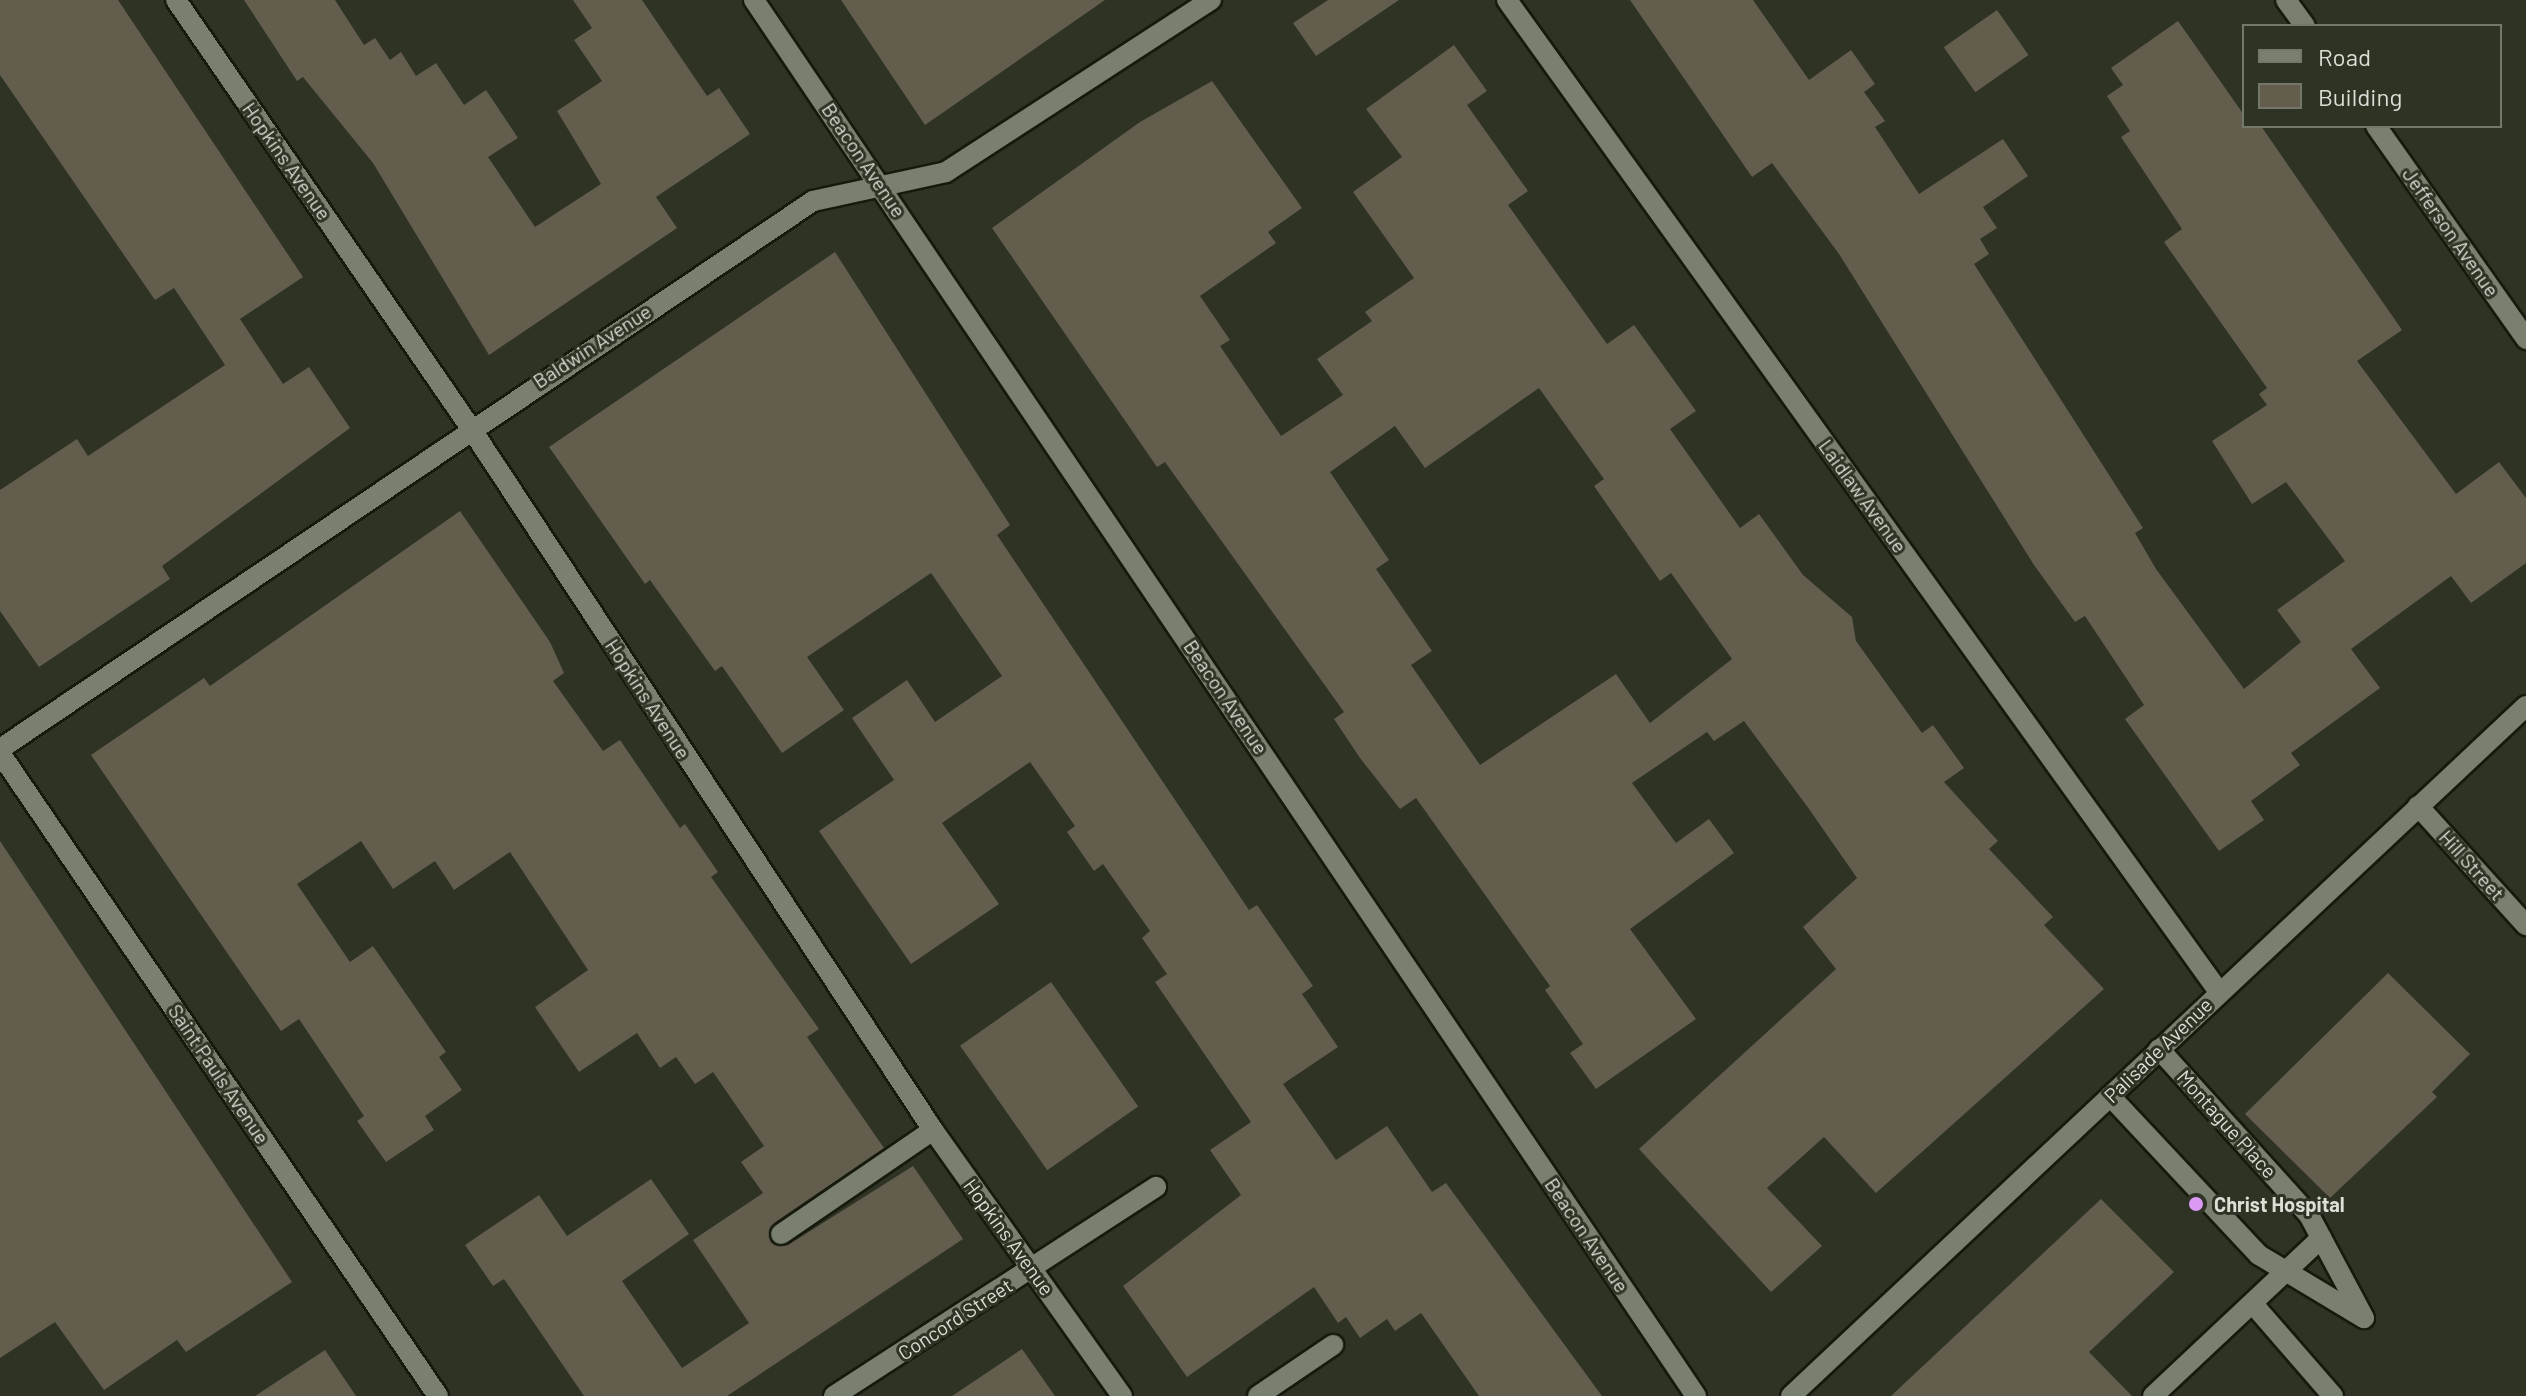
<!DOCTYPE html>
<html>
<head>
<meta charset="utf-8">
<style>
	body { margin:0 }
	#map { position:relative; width:2526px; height:1396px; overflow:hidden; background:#2e3324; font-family:Barlow,sans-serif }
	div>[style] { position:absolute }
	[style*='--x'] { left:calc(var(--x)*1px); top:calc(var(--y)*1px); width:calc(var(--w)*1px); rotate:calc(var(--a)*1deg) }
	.building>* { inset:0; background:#635d4d; transform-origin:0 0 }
	.roads { filter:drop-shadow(2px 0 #161a0d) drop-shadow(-2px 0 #161a0d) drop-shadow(0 2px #161a0d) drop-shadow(0 -2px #161a0d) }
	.lane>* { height:20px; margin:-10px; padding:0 10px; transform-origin:10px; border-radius:10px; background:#7a806f }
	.street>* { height:20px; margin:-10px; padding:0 10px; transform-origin:10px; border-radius:10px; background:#7a806f }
	.secondary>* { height:20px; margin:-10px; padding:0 10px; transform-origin:10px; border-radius:10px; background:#7a806f }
	.dots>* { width:22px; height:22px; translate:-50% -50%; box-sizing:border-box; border:4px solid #2e3324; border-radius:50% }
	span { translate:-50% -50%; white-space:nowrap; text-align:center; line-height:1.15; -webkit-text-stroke:6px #2e3324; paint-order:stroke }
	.street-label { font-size:20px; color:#dbdfd5 }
	.poi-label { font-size:20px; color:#dbdfd5; font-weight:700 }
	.left { translate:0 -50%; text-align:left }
	.legend { position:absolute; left:2242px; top:24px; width:260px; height:104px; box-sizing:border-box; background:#2e3324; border:2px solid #73786b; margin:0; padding:10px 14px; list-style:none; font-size:24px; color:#dbdfd5 }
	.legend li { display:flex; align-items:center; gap:16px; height:40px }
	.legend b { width:40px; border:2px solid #73786b }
</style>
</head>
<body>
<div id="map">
	<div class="building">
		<div style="clip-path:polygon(0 0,118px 0,303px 277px,240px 319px,283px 384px,309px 367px,350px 428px,162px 566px,170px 579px,39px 667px,0 611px,0 490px,77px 439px,88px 456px,225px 365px,174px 288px,155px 300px,0 75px)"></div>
		<div style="clip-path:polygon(244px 0,335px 0,364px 45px,375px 38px,390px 60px,401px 52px,416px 76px,436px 63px,464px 105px,486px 90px,518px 138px,488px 157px,535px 227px,601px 184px,557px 111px,602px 81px,574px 40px,592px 28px,573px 0,642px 0,707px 96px,719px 88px,750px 134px,656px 197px,677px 228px,489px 355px,373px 163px,303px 77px,297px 81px)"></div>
		<div style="clip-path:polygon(841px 0,1105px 0,925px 125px)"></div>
		<div style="clip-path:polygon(1328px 0,1399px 0,1316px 56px,1293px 23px)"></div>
		<div style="clip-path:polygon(1630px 0,1753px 0,1809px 80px,1851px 50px,1875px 84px,1864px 92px,1885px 121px,1875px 127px,1919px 194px,2003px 139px,2028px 176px,1983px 207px,1997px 228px,1980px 239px,1989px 254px,1974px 264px,2143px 528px,2135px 533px,2156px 569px,2244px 689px,2301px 642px,2277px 610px,2345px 561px,2286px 482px,2252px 504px,2212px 441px,2267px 405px,2259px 394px,2267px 388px,2164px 242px,2182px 229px,2121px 137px,2130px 131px,2107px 96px,2123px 85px,2111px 68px,2178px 21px,2244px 115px,2244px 126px,2261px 126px,2402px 330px,2357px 361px,2456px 494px,2499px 462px,2526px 498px,2526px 563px,2471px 603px,2451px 576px,2351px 649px,2380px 688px,2291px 753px,2300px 765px,2251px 801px,2264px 820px,2219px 851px,2125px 719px,2144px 705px,2085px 616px,2075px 622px,2034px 565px,1839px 254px,1772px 163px,1752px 177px)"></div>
		<div style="left:1997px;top:10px;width:55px;height:65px;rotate:55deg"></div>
		<div style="clip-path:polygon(evenodd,1454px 45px,1487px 91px,1467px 105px,1528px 191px,1508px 205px,1607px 344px,1634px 325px,1696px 411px,1670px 429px,1740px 528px,1759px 514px,1803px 575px,1852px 617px,1856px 641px,1922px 733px,1933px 725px,1964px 768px,1944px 782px,1998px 841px,1989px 849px,2053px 917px,2044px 925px,2104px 989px,1876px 1193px,1824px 1137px,1767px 1188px,1822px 1246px,1771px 1292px,1639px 1149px,1836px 969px,1803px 927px,1857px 878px,1809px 809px,1744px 721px,1714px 741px,1707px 732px,1632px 783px,1676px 843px,1709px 819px,1734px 853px,1630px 929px,1696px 1019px,1596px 1089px,1570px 1053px,1583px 1044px,1545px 990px,1550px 986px,1416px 798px,1400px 809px,1360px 758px,1334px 719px,1344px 712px,1165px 462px,1157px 467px,992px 228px,1140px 122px,1212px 81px,1302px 208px,1268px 232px,1276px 243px,1200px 296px,1230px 340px,1220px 346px,1281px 436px,1343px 395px,1317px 359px,1372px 321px,1365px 312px,1414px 278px,1353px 192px,1402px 157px,1366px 109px,1454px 45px,1539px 388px,1604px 479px,1594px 486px,1660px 581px,1671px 573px,1732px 659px,1650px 723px,1616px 674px,1480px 765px,1411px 665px,1432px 651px,1376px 569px,1389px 560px,1330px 472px,1395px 426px,1425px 468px,1539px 388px)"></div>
		<div style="clip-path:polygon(835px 252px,1010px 525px,997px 535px,1249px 910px,1257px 905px,1313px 986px,1302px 994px,1338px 1047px,1283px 1084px,1336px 1160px,1387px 1126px,1432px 1192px,1446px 1183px,1602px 1396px,1479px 1396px,1421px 1313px,1395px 1331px,1387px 1319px,1360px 1338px,1346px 1317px,1338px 1323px,1314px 1287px,1187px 1377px,1123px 1286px,1241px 1195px,1210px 1150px,1251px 1122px,1155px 982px,1167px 974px,1142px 938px,1150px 931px,1103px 864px,1094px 871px,1067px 832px,1075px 826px,1030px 762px,942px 823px,999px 904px,911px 964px,819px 831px,894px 780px,852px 718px,907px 680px,935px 722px,1002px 676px,931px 573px,807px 657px,844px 710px,782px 753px,722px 666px,715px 671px,650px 580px,645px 584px,549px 447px)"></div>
		<div style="clip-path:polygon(460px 511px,550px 642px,564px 673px,553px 681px,603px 751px,620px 740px,680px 828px,685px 824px,718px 872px,711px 877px,819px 1029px,807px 1037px,884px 1148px,774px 1223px,771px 1242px,788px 1245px,913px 1166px,963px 1239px,727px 1396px,584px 1396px,504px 1279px,493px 1286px,465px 1245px,539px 1195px,567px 1236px,651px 1179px,689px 1234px,622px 1281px,682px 1368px,749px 1323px,693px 1240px,763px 1193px,741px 1162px,764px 1146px,713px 1072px,695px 1084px,676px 1057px,660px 1068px,637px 1033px,579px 1072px,535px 1007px,588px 970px,510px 852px,454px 890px,435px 861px,393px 889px,361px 841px,297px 884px,350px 962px,373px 946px,446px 1052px,439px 1057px,462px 1090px,425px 1116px,434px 1130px,386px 1162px,357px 1121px,364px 1116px,299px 1019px,281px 1031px,91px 755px,204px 678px,210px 686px)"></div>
		<div style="clip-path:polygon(0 841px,292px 1282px,186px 1352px,177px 1340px,104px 1390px,55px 1322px,0 1358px)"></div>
		<div style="clip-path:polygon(2388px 973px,2470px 1054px,2432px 1092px,2437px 1097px,2330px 1198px,2245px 1114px)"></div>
		<div style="left:1051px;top:982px;width:152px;height:111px;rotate:55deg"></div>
		<div style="clip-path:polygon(2101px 1199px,2174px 1272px,2089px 1352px,2132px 1396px,1891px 1396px)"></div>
		<div style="clip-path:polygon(1022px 1349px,1055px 1396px,952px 1396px)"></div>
		<div style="clip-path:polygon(325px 1350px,356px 1396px,255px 1396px)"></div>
	</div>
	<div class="roads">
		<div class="lane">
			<div style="--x:781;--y:1234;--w:184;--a:-34.4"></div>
			<div style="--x:2253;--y:1304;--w:122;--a:49"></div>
			<div style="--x:1258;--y:1396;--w:91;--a:-34.2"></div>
			<div style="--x:2153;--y:1396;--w:231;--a:-43.2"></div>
		</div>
		<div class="street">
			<div style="--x:176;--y:0;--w:518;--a:55.45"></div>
			<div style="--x:470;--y:427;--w:842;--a:56.63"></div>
			<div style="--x:933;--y:1130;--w:326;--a:54.6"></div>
			<div style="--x:754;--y:0;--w:1684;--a:55.99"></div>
			<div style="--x:1507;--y:0;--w:1221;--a:54.33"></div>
			<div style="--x:2286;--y:0;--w:32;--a:54"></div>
			<div style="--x:2376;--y:126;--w:261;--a:54.8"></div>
			<div style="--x:0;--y:753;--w:778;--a:55.74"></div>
			<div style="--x:2418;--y:806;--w:161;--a:47.8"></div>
			<div style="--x:2159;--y:1049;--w:224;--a:47.9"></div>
			<div style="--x:2309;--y:1215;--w:117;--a:61.9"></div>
			<div style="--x:2110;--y:1096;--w:218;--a:46.9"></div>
			<div style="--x:2259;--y:1255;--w:122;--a:31"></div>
			<div style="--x:834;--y:1396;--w:384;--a:-33"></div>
		</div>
		<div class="secondary">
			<div style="--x:0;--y:749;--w:980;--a:-33.98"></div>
			<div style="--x:813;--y:201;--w:136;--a:-12.3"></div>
			<div style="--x:946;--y:172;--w:316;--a:-33"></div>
			<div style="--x:1791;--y:1396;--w:1008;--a:-43.19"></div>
		</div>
	</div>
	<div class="dots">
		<div style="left:2196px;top:1204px;background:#db99f5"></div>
	</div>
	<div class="street-label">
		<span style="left:864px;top:160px;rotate:56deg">Beacon Avenue</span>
		<span style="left:287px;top:161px;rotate:55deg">Hopkins Avenue</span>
		<span style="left:2451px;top:232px;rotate:55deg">Jefferson Avenue</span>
		<span style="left:592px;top:346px;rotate:-33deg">Baldwin Avenue</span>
		<span style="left:1863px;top:496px;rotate:54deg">Laidlaw Avenue</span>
		<span style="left:1226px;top:697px;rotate:56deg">Beacon Avenue</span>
		<span style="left:648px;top:699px;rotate:57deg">Hopkins Avenue</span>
		<span style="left:2472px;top:865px;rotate:48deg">Hill Street</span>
		<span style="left:2158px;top:1050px;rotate:-44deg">Palisade Avenue</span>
		<span style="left:219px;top:1074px;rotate:56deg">Saint Pauls Avenue</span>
		<span style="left:2227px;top:1124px;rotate:48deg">Montague Place</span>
		<span style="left:1587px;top:1235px;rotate:56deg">Beacon Avenue</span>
		<span style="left:1009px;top:1237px;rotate:54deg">Hopkins Avenue</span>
		<span style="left:955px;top:1319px;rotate:-33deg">Concord Street</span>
	</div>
	<div class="poi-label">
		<span class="left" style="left:2214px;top:1204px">Christ Hospital</span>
	</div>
	<ul class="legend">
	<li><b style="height:10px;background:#7a806f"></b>Road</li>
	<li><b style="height:22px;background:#635d4d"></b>Building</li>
	</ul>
</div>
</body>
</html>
